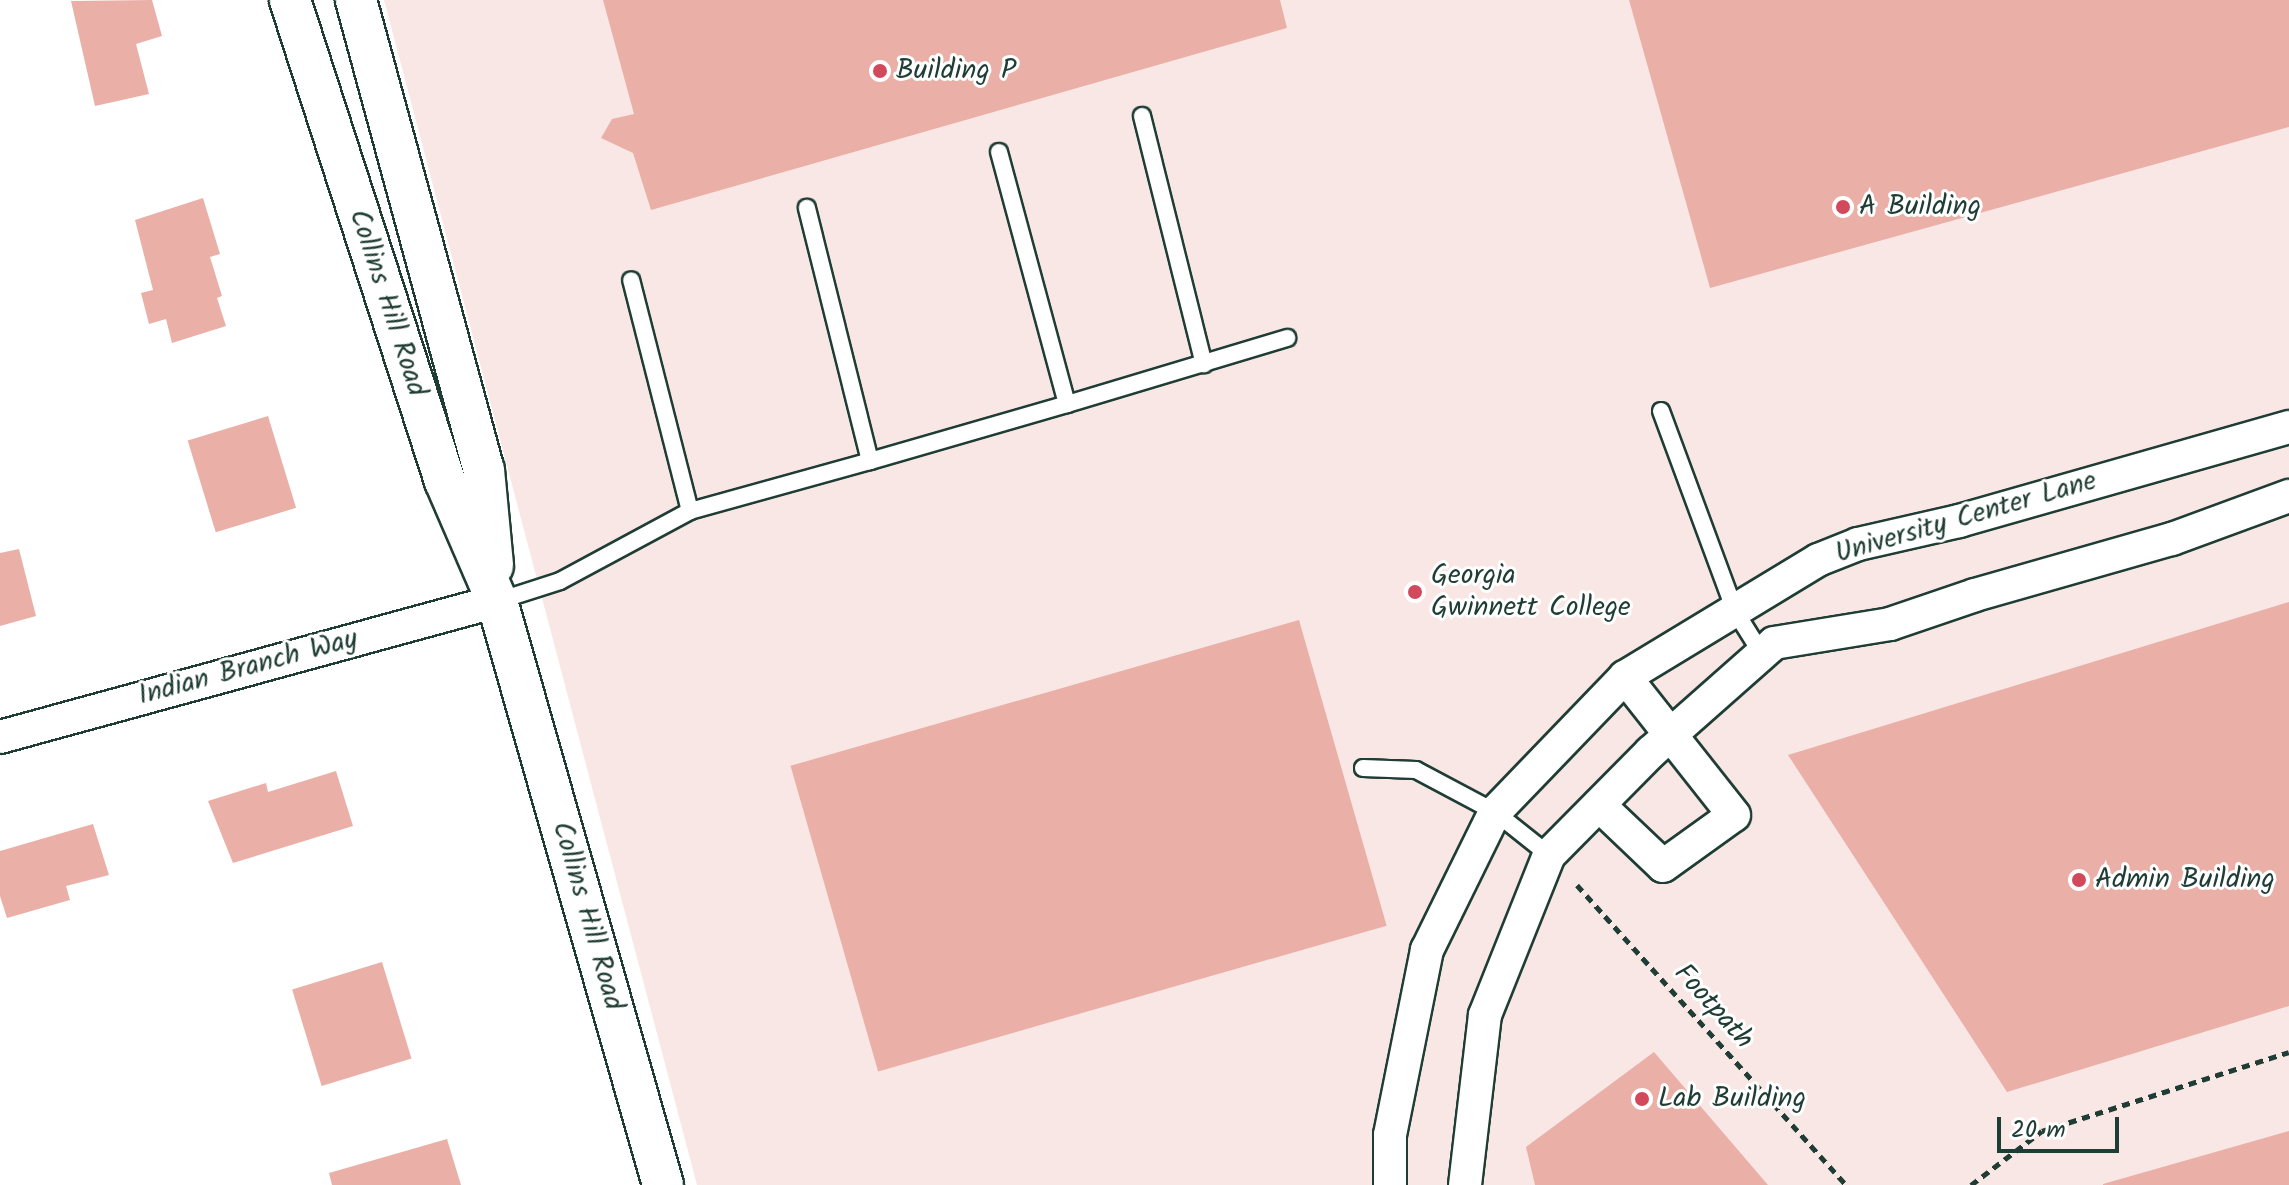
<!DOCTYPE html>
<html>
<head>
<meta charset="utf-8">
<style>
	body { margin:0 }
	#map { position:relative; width:2289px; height:1185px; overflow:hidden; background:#fff; font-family:Kalam,sans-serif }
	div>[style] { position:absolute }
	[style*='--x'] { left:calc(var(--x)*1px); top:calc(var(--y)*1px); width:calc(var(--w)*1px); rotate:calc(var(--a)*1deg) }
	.built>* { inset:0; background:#f9e7e5 }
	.building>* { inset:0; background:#eab0a7; transform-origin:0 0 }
	.path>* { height:5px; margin-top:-2.5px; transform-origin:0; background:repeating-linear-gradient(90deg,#1f3d34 0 8px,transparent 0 14px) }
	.roads { filter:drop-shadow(2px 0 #1f3d34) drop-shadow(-2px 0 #1f3d34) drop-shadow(0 2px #1f3d34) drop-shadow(0 -2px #1f3d34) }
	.service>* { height:16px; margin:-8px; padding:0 8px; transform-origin:8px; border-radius:8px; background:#fff }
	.minor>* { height:32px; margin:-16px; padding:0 16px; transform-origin:16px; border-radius:16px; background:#fff }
	.tertiary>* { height:40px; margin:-20px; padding:0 20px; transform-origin:20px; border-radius:20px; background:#fff }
	.dots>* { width:22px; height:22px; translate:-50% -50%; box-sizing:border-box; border:4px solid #fff; border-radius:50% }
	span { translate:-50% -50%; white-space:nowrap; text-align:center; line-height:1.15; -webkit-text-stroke:6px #fff; paint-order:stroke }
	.poi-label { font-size:28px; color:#1f3d34 }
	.left { translate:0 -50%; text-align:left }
	.street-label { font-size:28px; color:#1f3d34 }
	.scale { position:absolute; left:1997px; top:1117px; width:122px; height:36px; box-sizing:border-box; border:4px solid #1f3d34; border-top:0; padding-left:10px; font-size:24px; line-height:28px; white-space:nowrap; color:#1f3d34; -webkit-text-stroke:6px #fff; paint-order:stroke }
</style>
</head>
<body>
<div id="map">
	<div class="built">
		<div style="clip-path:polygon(384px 0,2289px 0,2289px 1185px,697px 1185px)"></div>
	</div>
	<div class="building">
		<div style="clip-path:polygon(152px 0,162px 36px,136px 44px,149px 94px,95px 106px,71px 1px)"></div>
		<div style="clip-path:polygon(603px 0,1280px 0,1287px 28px,651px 210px,633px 153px,601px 138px,612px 119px,634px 114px)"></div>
		<div style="clip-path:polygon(1629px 0,2289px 0,2289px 127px,1710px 288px)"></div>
		<div style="clip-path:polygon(203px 198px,220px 254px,210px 257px,222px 296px,217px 298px,226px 326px,172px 343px,166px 319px,149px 324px,141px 293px,153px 290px,135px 220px)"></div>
		<div style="left:268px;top:416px;width:96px;height:84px;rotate:73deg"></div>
		<div style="clip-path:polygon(19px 549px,36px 616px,0 626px,0 553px)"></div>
		<div style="clip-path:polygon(2289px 602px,2289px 1006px,2007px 1092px,1788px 755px)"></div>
		<div style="left:1299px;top:620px;width:318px;height:529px;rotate:74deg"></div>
		<div style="clip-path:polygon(336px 771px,353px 826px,233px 863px,208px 801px,266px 783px,268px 792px)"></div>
		<div style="clip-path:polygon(93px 824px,109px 875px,66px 886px,70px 900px,7px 918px,0 896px,0 851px)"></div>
		<div style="left:382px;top:962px;width:101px;height:94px;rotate:73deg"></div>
		<div style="clip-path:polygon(1654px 1052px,1768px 1185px,1535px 1185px,1526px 1147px)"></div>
		<div style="clip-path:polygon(2289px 1131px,2289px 1185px,2103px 1185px,2103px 1184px)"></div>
		<div style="clip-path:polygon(447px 1139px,461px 1185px,332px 1185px,329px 1173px)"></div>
	</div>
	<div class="path">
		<div style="--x:1577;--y:885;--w:403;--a:48.1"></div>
		<div style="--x:1971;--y:1185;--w:89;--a:-37.3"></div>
		<div style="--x:2042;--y:1131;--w:259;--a:-17.7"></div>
	</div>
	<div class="roads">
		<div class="service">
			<div style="--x:1142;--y:116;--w:256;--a:76"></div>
			<div style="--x:1067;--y:404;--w:230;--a:-16.7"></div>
			<div style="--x:1661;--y:411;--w:213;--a:69.7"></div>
			<div style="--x:1735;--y:611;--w:51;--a:57.9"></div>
			<div style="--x:870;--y:461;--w:205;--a:-16.1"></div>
			<div style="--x:1067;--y:404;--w:261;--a:-105.1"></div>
			<div style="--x:690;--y:511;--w:187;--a:-15.5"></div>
			<div style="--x:870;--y:461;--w:261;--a:-104"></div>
			<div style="--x:498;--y:601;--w:65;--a:-17.9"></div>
			<div style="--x:560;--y:581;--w:148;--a:-28.3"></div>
			<div style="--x:690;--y:511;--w:238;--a:-104.3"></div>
			<div style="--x:1363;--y:768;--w:53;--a:2.2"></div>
			<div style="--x:1416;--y:770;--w:89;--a:28"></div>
			<div style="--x:1495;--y:812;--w:69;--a:38.5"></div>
		</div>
		<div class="minor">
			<div style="--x:0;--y:737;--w:515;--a:-15.3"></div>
			<div style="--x:1599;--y:805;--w:88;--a:43.6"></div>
			<div style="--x:1663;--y:866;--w:87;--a:-35.7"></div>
			<div style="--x:1734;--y:815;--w:176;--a:-128.3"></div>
			<div style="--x:1390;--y:1185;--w:50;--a:-90"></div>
			<div style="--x:1390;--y:1135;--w:189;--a:-78.7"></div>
			<div style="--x:1427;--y:950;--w:154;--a:-63.8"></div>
			<div style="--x:1495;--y:812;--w:187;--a:-46.1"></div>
			<div style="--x:1625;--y:677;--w:226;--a:-31.2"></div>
			<div style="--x:1818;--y:560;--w:43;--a:-21.8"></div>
			<div style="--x:1858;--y:544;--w:104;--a:-12.8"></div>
			<div style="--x:1959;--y:521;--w:343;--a:-15.9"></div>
			<div style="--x:1465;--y:1185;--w:171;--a:-83.3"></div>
			<div style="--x:1485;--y:1015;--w:172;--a:-68.2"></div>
			<div style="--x:1549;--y:855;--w:145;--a:-45.3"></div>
			<div style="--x:1651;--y:752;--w:164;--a:-41.5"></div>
			<div style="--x:1774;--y:643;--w:118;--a:-9.3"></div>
			<div style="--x:1890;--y:624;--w:90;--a:-18.8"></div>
			<div style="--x:1975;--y:595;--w:205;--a:-15.9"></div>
			<div style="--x:2172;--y:539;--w:125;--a:-20.2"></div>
		</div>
		<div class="tertiary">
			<div style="--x:290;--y:0;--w:505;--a:72.14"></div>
			<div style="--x:445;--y:481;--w:131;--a:66.6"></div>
			<div style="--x:497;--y:601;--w:607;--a:74.13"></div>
			<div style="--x:356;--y:0;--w:487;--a:74.8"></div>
			<div style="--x:484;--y:470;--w:96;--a:84.6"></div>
		</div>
	</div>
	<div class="dots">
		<div style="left:880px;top:71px;background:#d1495b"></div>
		<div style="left:1843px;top:207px;background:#d1495b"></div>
		<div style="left:1415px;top:592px;background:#d1495b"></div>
		<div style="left:2079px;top:880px;background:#d1495b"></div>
		<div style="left:1642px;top:1099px;background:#d1495b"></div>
	</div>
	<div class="poi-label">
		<span class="left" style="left:896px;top:71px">Building P</span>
		<span class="left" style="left:1859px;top:207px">A Building</span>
		<span class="left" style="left:1431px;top:592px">Georgia<br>Gwinnett College</span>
		<span class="left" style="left:2095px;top:880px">Admin Building</span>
		<span class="left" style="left:1658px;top:1099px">Lab Building</span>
	</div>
	<div class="street-label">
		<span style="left:387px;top:303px;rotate:72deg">Collins Hill Road</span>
		<span style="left:1966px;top:518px;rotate:-16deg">University Center Lane</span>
		<span style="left:248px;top:668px;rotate:-15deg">Indian Branch Way</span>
		<span style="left:587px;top:916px;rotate:74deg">Collins Hill Road</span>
		<span style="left:1713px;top:1007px;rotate:48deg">Footpath</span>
	</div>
	<div class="scale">20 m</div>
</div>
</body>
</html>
